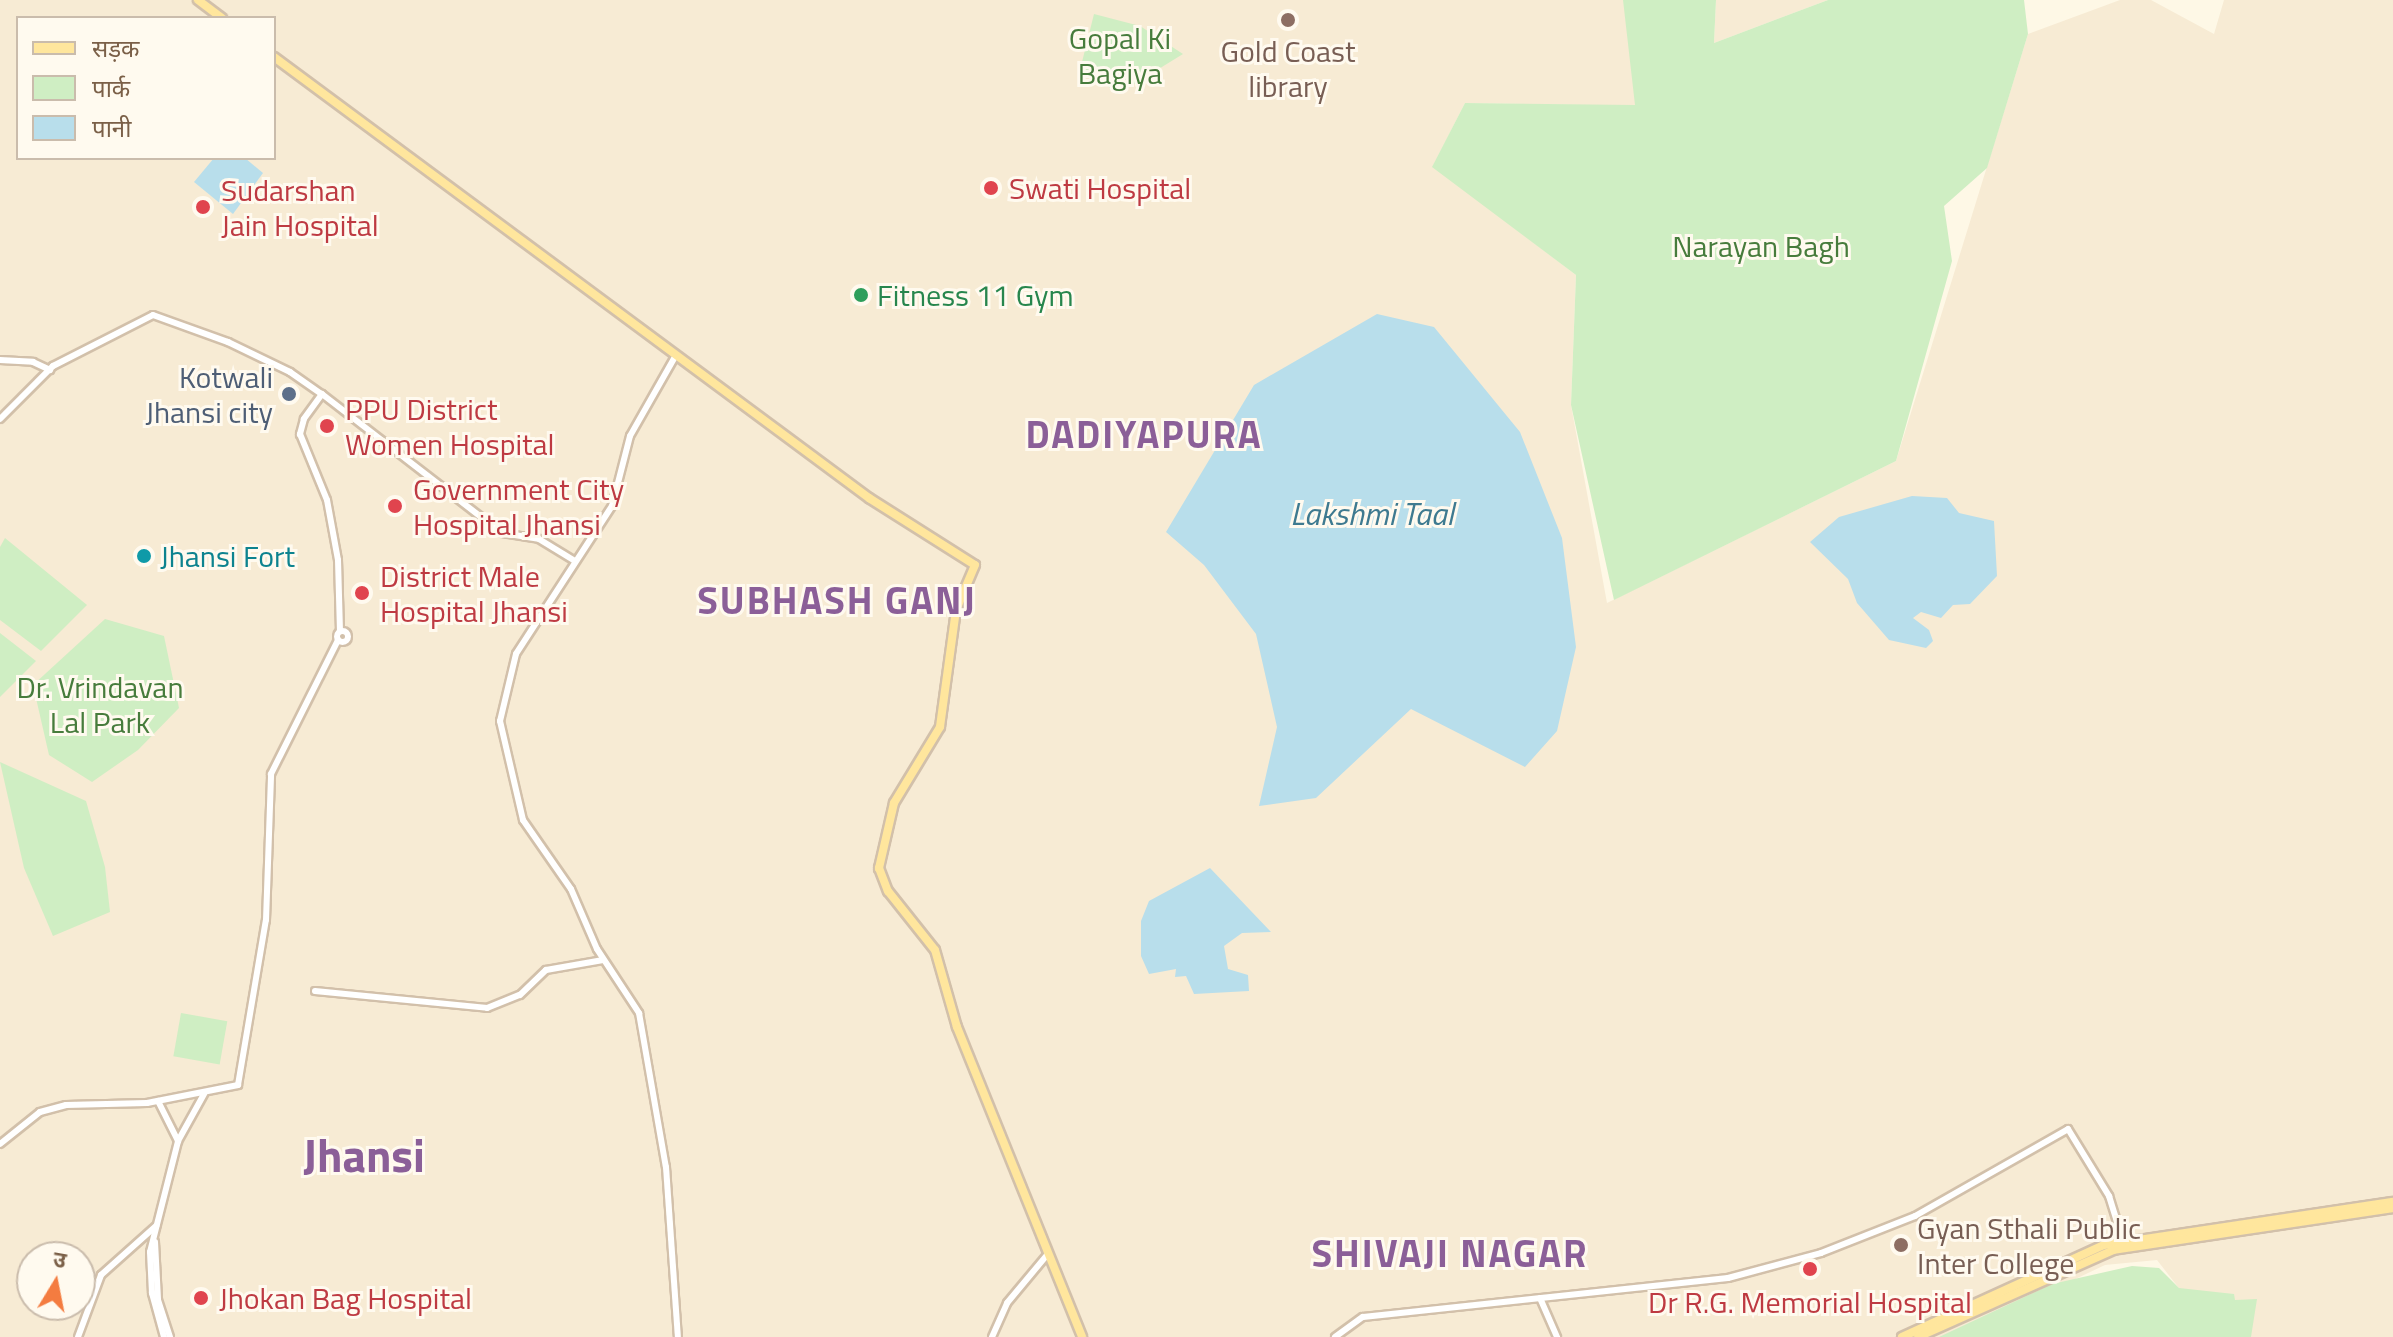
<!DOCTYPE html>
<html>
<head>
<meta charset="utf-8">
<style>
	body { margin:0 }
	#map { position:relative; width:2393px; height:1337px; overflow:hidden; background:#fef8e6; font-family:"Titillium Web","Noto Sans Devanagari",sans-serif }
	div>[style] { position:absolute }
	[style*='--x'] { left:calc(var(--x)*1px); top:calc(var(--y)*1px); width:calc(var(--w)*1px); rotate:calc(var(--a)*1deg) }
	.residential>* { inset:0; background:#f7ebd4 }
	.green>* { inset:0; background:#cfeec3; transform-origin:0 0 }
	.water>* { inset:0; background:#b8deeb }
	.roads { filter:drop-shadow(2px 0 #d2c0aa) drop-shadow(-2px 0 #d2c0aa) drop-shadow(0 2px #d2c0aa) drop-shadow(0 -2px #d2c0aa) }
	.minor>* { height:6px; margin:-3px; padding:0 3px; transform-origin:3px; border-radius:3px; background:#fff }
	.minor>.ring { margin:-3px; padding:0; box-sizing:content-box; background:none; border:6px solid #fff; border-radius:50% }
	.major>* { height:8px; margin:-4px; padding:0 4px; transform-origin:4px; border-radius:4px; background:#ffe69d }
	.dots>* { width:22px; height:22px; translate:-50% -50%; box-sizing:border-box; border:4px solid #fffaef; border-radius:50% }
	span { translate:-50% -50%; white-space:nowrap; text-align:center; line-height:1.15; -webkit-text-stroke:6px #fffaef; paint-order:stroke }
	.park-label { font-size:30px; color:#477c3c }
	.education-label { font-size:30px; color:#785e54 }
	.left { translate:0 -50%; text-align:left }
	.health-label { font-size:30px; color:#be3a42 }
	.leisure-label { font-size:30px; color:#27864d }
	.service-label { font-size:30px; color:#4e5e75 }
	.right { translate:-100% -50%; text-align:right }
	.culture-label { font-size:30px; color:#0d838f }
	.water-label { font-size:32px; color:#3e7a90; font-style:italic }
	.district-label { font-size:38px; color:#8b5f98; font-weight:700; letter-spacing:2px }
	.town-label { font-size:46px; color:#8b5f98; font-weight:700 }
	.legend { position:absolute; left:16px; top:16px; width:260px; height:144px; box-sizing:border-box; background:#fffaef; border:2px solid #cabcac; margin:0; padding:10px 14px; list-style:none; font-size:24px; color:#7b6048 }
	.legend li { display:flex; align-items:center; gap:16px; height:40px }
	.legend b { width:40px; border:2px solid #cabcac }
	.north { position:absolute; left:16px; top:1241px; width:80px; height:80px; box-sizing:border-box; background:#fffaef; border:2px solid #cabcac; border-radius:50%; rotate:10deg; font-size:22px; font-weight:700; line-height:32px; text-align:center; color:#7b6048 }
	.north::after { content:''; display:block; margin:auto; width:28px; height:36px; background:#f47c40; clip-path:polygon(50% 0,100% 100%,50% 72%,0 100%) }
</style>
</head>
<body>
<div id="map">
	<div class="residential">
		<div style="clip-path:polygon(evenodd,0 0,1625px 0,1636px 106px,1465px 103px,1433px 166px,1576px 275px,1571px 405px,1607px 603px,1896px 461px,2028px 34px,2120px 0,2151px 0,2214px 34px,2224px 0,2393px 0,2393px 1337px,2217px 1337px,2157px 1260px,2105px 1265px,1953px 1337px,0 1337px,0 0,18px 18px,274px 18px,274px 158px,18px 158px,18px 18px,0 0,32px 1257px,80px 1257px,80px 1305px,32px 1305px,32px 1257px)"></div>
		<div style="clip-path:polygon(1716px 0,1828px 0,1714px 43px)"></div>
	</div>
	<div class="green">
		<div style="clip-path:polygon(1623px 0,1716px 0,1714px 43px,1828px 0,2024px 0,2028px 34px,1987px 168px,1944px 206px,1952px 261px,1896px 461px,1614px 600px,1571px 405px,1576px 275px,1432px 167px,1465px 103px,1635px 105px)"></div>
		<div style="clip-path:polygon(1094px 14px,1140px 26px,1183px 54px,1118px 94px,1081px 66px)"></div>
		<div style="clip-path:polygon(5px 538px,87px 605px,41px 651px,0 620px,0 547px)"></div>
		<div style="clip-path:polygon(105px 619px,164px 636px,179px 708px,138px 750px,92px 782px,49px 755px,33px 685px)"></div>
		<div style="clip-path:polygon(0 633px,36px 661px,0 697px)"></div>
		<div style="clip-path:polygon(0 762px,86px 801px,105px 867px,110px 912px,53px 936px,24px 868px)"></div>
		<div style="left:181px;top:1013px;width:47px;height:44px;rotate:10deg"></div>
		<div style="clip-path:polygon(2132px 1266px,2159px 1268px,2179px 1288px,2234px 1294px,2235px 1300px,2257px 1299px,2251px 1337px,1939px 1337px,2052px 1284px)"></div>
	</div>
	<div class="water">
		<div style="clip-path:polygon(214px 158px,245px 158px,263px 173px,233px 214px,194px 182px)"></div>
		<div style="clip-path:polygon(1377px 314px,1434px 327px,1520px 432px,1562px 538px,1576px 647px,1557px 731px,1525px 767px,1411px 709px,1316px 798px,1259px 806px,1277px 727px,1256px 634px,1204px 565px,1166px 532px,1254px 385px)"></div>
		<div style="clip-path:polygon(1912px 496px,1947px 498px,1959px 513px,1994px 521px,1997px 576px,1970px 604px,1953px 605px,1941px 618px,1921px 612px,1913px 618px,1929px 630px,1933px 641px,1926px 648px,1889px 640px,1857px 603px,1848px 579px,1810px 542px,1839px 517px)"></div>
		<div style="clip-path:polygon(1210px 868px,1271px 932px,1242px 933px,1224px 946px,1228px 969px,1248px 975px,1249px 991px,1194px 994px,1186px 976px,1175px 977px,1176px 969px,1149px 974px,1141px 956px,1141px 921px,1149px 901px)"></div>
	</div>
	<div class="roads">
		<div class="minor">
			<div style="--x:676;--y:355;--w:93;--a:119.6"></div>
			<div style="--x:630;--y:436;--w:72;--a:104.4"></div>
			<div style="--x:612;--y:506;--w:176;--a:123"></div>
			<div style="--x:516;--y:654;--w:69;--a:103.4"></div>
			<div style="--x:500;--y:721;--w:102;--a:76.9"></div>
			<div style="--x:523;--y:820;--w:84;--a:55.2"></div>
			<div style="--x:571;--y:889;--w:65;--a:66.6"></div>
			<div style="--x:597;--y:949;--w:77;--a:56.7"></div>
			<div style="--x:639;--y:1013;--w:156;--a:80.1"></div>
			<div style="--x:666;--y:1167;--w:170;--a:86"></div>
			<div style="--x:0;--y:360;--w:33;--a:3"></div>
			<div style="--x:33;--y:362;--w:19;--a:25"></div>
			<div style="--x:322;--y:394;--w:227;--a:37.7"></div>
			<div style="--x:502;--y:533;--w:37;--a:9"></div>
			<div style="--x:539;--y:539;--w:42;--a:31.4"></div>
			<div style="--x:0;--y:419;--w:75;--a:-45"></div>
			<div style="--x:53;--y:366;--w:112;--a:-27"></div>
			<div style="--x:153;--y:315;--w:80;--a:19.8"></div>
			<div style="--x:228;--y:342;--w:69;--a:25.8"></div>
			<div style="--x:290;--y:372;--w:39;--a:35"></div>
			<div style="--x:322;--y:394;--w:31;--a:126"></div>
			<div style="--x:304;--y:419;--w:16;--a:105"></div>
			<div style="--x:300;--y:434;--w:71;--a:67.8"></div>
			<div style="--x:327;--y:500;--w:61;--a:79.6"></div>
			<div style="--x:338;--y:560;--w:71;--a:88.4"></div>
			<div class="ring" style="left:336.5px;top:630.5px;width:5px;height:5px"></div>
			<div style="--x:315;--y:991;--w:173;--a:5.6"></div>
			<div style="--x:487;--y:1008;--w:35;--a:-22"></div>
			<div style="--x:520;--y:995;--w:36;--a:-44"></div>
			<div style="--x:546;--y:970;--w:58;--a:-10"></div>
			<div style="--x:158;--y:1101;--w:45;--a:63.4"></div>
			<div style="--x:0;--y:1144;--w:51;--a:-38.7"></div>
			<div style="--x:40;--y:1112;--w:27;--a:-15"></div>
			<div style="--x:66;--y:1105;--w:81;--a:-1.4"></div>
			<div style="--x:147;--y:1103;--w:93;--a:-11.2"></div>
			<div style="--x:238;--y:1085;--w:167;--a:-80.4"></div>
			<div style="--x:266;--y:920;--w:146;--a:-88"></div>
			<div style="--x:271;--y:774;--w:150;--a:-63.4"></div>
			<div style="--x:155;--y:1242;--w:58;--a:87"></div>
			<div style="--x:158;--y:1300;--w:39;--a:72"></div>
			<div style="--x:1540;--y:1298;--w:43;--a:66.4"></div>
			<div style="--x:78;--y:1337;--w:66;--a:-69.6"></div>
			<div style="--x:101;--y:1275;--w:74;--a:-41.7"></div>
			<div style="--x:164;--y:1337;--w:46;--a:-105.3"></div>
			<div style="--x:152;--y:1293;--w:41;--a:-92.8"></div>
			<div style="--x:150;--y:1252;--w:114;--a:-75.8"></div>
			<div style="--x:178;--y:1141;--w:54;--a:-61"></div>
			<div style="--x:992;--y:1337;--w:37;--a:-66"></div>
			<div style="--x:1007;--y:1303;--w:62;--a:-50.2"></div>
			<div style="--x:1335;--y:1337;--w:34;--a:-36"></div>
			<div style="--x:1363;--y:1317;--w:367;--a:-6.1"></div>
			<div style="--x:1728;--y:1278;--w:96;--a:-15"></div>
			<div style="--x:1821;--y:1253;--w:101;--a:-21.5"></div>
			<div style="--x:1915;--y:1216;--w:176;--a:-29.6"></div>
			<div style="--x:2068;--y:1129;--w:79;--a:58.5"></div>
			<div style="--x:2109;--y:1196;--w:47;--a:72.7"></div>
		</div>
		<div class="major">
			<div style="--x:198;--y:0;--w:30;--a:37"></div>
			<div style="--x:274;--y:57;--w:741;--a:36.54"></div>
			<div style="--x:869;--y:498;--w:125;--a:32.3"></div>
			<div style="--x:975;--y:565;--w:49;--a:112.9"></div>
			<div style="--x:956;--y:610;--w:118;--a:97.8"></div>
			<div style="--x:940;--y:727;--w:89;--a:121.2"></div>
			<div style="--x:894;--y:803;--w:67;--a:103"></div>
			<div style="--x:879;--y:868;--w:25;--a:69"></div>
			<div style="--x:888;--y:891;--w:75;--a:51.5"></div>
			<div style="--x:935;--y:950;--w:80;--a:74.1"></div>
			<div style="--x:957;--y:1027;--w:334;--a:68"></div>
			<div style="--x:1902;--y:1337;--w:222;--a:-24.5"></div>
			<div style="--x:2104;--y:1245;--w:292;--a:-8.5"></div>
			<div style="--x:1918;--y:1337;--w:214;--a:-24"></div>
			<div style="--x:2113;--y:1250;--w:283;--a:-8.5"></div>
		</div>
	</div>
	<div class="dots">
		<div style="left:1288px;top:20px;background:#8d6e63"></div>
		<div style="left:991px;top:188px;background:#e0444e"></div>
		<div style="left:203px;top:207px;background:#e0444e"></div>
		<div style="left:861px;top:295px;background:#2e9e5b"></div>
		<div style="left:289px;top:394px;background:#5c6f8a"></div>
		<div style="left:327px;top:426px;background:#e0444e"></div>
		<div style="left:395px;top:506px;background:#e0444e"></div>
		<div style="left:144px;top:556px;background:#0f9aa8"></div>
		<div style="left:362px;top:593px;background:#e0444e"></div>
		<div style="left:1901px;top:1245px;background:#8d6e63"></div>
		<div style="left:1810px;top:1269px;background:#e0444e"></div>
		<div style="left:201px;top:1298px;background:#e0444e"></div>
	</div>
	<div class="park-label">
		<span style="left:1120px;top:55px">Gopal Ki<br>Bagiya</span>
		<span style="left:1761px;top:246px">Narayan Bagh</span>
		<span style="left:100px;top:704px">Dr. Vrindavan<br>Lal Park</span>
	</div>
	<div class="education-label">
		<span style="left:1288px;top:68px">Gold Coast<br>library</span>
		<span class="left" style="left:1917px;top:1245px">Gyan Sthali Public<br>Inter College</span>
	</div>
	<div class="health-label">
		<span class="left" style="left:1009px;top:188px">Swati Hospital</span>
		<span class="left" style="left:221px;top:207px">Sudarshan<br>Jain Hospital</span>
		<span class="left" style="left:345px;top:426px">PPU District<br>Women Hospital</span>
		<span class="left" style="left:413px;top:506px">Government City<br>Hospital Jhansi</span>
		<span class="left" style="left:380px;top:593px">District Male<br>Hospital Jhansi</span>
		<span class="left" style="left:219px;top:1298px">Jhokan Bag Hospital</span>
		<span style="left:1810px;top:1302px">Dr R.G. Memorial Hospital</span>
	</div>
	<div class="leisure-label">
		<span class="left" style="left:877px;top:295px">Fitness 11 Gym</span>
	</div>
	<div class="service-label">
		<span class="right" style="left:273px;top:394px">Kotwali<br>Jhansi city</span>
	</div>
	<div class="culture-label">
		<span class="left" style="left:160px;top:556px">Jhansi Fort</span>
	</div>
	<div class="water-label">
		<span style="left:1372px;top:513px">Lakshmi Taal</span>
	</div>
	<div class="district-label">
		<span style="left:1144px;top:435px">DADIYAPURA</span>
		<span style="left:837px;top:601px">SUBHASH GANJ</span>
		<span style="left:1450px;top:1254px">SHIVAJI NAGAR</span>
	</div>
	<div class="town-label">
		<span style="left:364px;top:1155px">Jhansi</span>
	</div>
	<ul class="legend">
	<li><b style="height:10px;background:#ffe69d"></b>सड़क</li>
	<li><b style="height:22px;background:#cfeec3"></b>पार्क</li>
	<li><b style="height:22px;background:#b8deeb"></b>पानी</li>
	</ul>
	<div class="north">उ</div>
</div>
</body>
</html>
